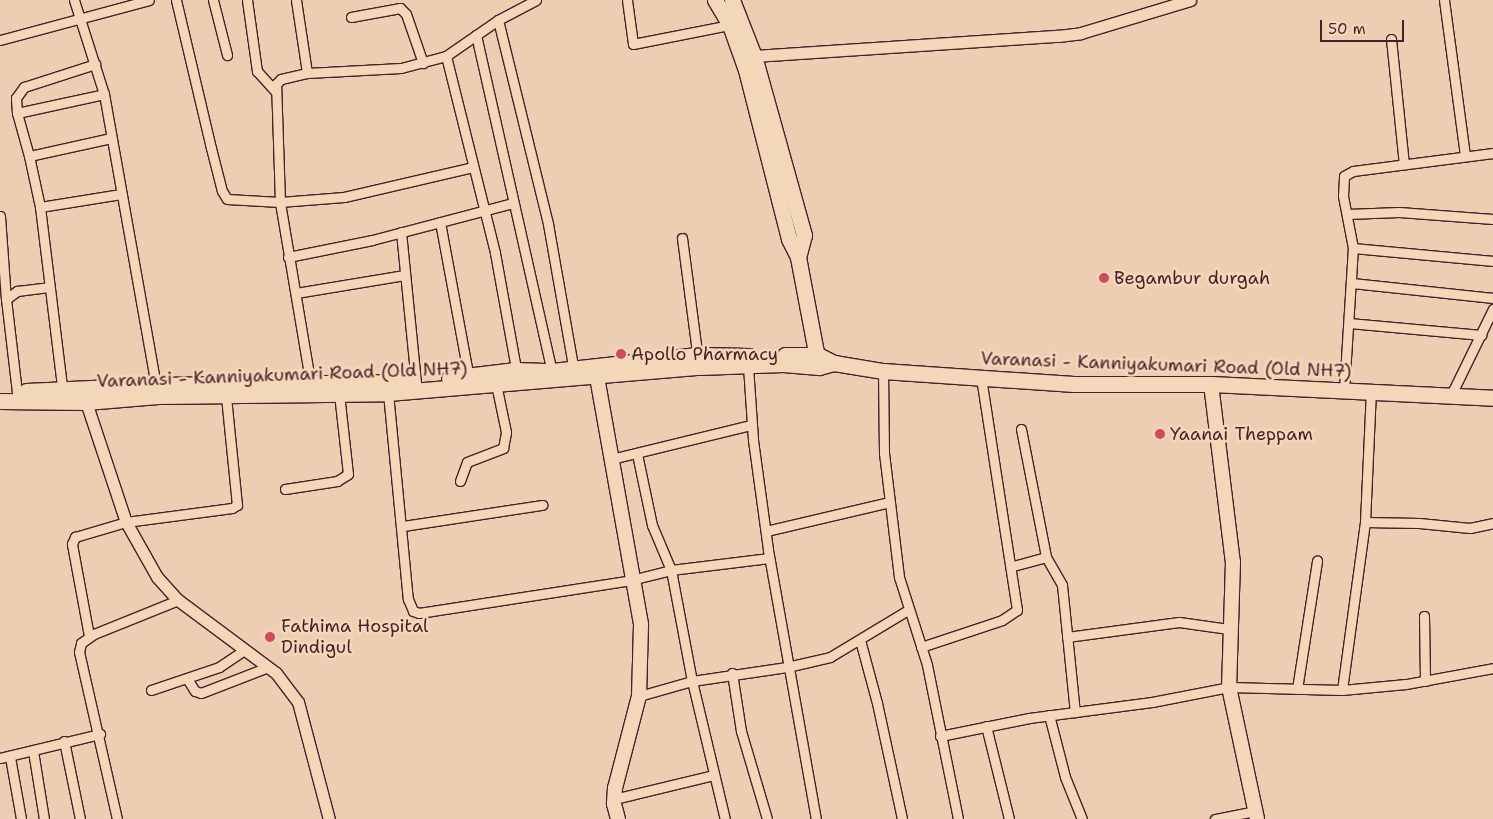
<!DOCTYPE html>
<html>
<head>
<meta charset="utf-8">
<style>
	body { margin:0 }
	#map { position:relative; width:1493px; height:819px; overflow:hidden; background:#eeceb3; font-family:"Shantell Sans",sans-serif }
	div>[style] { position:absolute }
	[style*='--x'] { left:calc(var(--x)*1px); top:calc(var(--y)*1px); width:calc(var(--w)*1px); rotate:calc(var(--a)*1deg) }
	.roads { filter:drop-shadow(1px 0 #4a1f2b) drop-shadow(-1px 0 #4a1f2b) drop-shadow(0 1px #4a1f2b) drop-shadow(0 -1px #4a1f2b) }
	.minor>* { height:9px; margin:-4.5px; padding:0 4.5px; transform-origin:4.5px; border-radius:4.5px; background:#f2d8b9 }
	.tertiary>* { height:11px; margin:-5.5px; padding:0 5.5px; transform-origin:5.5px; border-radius:5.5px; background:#f2d8b9 }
	.secondary>* { height:14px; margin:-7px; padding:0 7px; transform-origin:7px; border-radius:7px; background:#f2d8b9 }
	.primary>* { height:15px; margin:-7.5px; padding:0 7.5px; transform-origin:7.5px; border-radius:7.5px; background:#f2d8b9 }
	.dots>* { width:14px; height:14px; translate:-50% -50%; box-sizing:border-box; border:2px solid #f2d8b9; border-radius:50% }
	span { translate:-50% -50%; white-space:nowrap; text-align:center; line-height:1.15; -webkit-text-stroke:5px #f2d8b9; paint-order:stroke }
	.poi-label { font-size:18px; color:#4a1f2b }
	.left { translate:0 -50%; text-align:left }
	.street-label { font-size:18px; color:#4a1f2b }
	.scale { position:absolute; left:1320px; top:20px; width:84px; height:22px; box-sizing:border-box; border:2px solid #4a1f2b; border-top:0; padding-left:6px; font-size:15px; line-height:18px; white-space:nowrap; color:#4a1f2b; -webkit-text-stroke:4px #f2d8b9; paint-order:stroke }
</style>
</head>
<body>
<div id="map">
	<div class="roads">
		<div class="minor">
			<div style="--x:74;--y:0;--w:99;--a:72.3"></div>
			<div style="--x:104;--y:94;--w:296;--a:79.9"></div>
			<div style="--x:176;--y:0;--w:152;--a:76.7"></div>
			<div style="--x:211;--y:148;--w:44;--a:75.7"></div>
			<div style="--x:222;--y:191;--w:9;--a:58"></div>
			<div style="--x:227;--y:199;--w:53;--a:3.2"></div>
			<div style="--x:280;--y:202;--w:64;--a:-4.5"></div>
			<div style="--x:344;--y:197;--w:132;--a:-13.1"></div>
			<div style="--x:213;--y:0;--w:57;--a:75.7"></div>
			<div style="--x:247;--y:0;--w:72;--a:82"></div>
			<div style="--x:257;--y:71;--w:27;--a:48"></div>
			<div style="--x:296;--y:0;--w:74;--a:81.4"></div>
			<div style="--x:627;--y:0;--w:44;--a:82.2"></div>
			<div style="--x:633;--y:44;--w:99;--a:-11.1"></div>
			<div style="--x:1444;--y:0;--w:157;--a:82.3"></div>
			<div style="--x:351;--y:17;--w:50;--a:-10.4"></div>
			<div style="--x:400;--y:8;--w:8;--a:45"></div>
			<div style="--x:406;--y:14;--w:52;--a:70.9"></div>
			<div style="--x:498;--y:20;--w:210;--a:76.2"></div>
			<div style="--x:548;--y:224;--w:149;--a:80"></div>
			<div style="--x:476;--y:35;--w:346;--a:77.3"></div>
			<div style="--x:1391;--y:39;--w:126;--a:84.1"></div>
			<div style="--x:0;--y:40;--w:154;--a:-15"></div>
			<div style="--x:446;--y:56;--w:203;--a:76"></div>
			<div style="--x:495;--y:253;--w:123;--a:79.7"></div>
			<div style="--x:17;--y:113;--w:15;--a:-94"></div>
			<div style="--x:16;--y:98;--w:14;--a:-54"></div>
			<div style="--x:24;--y:87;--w:75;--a:-17.9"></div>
			<div style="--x:111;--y:138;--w:84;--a:167.6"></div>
			<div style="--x:29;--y:156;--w:52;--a:77.8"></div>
			<div style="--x:40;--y:207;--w:82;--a:-9.1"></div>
			<div style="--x:29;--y:156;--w:45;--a:-105.6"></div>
			<div style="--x:17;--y:113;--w:89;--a:-12.3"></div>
			<div style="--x:40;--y:207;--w:187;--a:83"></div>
			<div style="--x:1347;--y:214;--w:52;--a:-2.2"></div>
			<div style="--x:1399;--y:212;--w:94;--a:4.3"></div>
			<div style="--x:0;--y:216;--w:83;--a:85.9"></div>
			<div style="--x:440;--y:222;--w:148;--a:79.5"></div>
			<div style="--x:401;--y:232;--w:160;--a:84.3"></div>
			<div style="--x:682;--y:238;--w:122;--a:82.5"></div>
			<div style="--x:1353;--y:248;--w:141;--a:5.3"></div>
			<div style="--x:288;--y:257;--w:86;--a:-11.4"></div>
			<div style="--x:372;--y:240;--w:146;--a:-14.7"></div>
			<div style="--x:1352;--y:283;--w:142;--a:6.1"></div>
			<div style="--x:296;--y:293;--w:110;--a:-9.4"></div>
			<div style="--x:1349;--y:323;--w:133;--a:5.2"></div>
			<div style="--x:748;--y:366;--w:74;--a:86.1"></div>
			<div style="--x:753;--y:440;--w:111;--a:82.2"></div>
			<div style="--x:768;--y:550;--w:273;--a:79.9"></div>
			<div style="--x:883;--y:371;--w:82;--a:89.3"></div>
			<div style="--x:884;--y:453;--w:125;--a:83.1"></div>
			<div style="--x:899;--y:577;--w:92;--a:72.3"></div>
			<div style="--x:927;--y:665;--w:157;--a:78.6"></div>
			<div style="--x:311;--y:386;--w:187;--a:-99.6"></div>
			<div style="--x:280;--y:202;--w:118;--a:-91.9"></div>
			<div style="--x:276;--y:84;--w:7;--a:-45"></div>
			<div style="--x:281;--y:79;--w:27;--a:-13"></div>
			<div style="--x:307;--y:73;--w:94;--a:-3"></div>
			<div style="--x:401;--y:68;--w:47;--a:-14.9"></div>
			<div style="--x:446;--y:56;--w:63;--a:-34.7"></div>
			<div style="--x:498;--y:20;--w:43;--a:-27.8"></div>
			<div style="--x:1344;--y:390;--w:142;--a:-86.4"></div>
			<div style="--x:1353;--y:248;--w:53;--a:-100.9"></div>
			<div style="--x:1343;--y:196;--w:20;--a:-87"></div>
			<div style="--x:1344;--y:176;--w:10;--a:-29"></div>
			<div style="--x:1353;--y:171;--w:141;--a:-7.3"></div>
			<div style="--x:388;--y:393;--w:207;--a:84.5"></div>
			<div style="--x:408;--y:599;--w:13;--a:67"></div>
			<div style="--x:413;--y:611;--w:6;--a:18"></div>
			<div style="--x:419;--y:613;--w:215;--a:-8.8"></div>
			<div style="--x:631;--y:580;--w:41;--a:-14"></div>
			<div style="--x:671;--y:570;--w:99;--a:-7"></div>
			<div style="--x:1451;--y:395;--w:96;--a:-64"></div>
			<div style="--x:18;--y:401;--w:103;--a:-96.7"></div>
			<div style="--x:6;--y:299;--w:14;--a:-36"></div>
			<div style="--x:17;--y:291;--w:32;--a:-7"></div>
			<div style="--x:1021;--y:429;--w:130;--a:78.9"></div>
			<div style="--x:1046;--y:557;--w:32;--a:60"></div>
			<div style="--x:1062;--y:585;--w:128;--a:84.2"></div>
			<div style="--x:637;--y:454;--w:73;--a:78.1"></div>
			<div style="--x:652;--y:525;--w:49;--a:67.1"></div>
			<div style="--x:671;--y:570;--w:113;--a:79.3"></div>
			<div style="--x:692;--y:681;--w:142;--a:76.6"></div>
			<div style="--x:611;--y:459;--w:144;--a:-13.7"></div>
			<div style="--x:460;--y:481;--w:20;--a:-70"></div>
			<div style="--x:467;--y:462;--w:39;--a:-21"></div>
			<div style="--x:503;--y:448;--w:16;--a:-79"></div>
			<div style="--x:506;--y:432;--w:49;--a:-101.8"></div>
			<div style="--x:285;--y:489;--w:53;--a:-8.7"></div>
			<div style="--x:337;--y:481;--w:13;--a:-32"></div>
			<div style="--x:348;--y:474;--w:81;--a:-96.4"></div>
			<div style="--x:1365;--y:522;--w:54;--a:1.1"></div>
			<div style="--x:1419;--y:523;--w:51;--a:5.6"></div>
			<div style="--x:1470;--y:528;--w:24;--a:-12"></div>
			<div style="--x:403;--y:526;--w:141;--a:-8.6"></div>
			<div style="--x:766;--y:531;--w:127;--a:-13.2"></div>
			<div style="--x:1013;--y:566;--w:34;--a:-15"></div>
			<div style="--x:1424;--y:616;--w:65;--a:89.1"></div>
			<div style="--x:89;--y:636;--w:94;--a:-100.5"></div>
			<div style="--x:72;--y:544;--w:8;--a:-67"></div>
			<div style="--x:75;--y:537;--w:53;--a:-16.4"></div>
			<div style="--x:126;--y:522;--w:107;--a:-7.5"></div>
			<div style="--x:232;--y:508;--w:6;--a:-31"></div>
			<div style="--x:237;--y:505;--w:110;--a:-95.8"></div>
			<div style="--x:1067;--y:637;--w:113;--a:-7.6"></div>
			<div style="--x:1179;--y:622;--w:50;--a:8"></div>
			<div style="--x:860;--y:640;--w:65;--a:74.9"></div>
			<div style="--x:877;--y:703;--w:119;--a:77.8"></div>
			<div style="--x:921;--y:647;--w:85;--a:-18.4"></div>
			<div style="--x:1002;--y:620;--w:18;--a:-34"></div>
			<div style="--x:1017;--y:610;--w:235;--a:-98.8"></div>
			<div style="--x:732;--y:673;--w:59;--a:81.2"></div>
			<div style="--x:741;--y:731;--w:92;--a:73.5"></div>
			<div style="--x:188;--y:680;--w:13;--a:58"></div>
			<div style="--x:195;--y:691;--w:6;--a:18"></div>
			<div style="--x:201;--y:693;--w:72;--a:-21.2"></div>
			<div style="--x:1297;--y:689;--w:130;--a:-81.1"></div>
			<div style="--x:151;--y:690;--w:72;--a:-18.7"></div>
			<div style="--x:219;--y:667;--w:30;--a:-34"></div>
			<div style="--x:1342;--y:690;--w:170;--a:-82.2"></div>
			<div style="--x:1365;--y:522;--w:131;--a:-87.4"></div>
			<div style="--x:639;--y:696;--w:55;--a:-15.8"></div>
			<div style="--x:692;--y:681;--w:96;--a:-8.4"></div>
			<div style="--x:787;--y:667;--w:44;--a:-13.1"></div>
			<div style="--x:830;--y:657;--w:91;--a:-31.1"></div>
			<div style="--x:1049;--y:715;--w:64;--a:75.5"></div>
			<div style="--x:1065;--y:777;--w:45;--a:68"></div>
			<div style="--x:986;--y:726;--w:96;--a:76.1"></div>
			<div style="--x:940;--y:736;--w:91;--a:-11.4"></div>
			<div style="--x:1029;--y:718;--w:124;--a:-7.4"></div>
			<div style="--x:1152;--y:702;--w:78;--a:-11"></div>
			<div style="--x:1229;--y:687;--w:113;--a:1.5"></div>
			<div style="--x:1342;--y:690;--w:64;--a:-5.4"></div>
			<div style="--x:1406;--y:684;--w:88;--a:-10.4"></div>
			<div style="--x:64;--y:741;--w:80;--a:78.4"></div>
			<div style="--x:33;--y:751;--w:69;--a:80.8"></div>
			<div style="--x:10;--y:757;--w:63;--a:79.9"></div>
			<div style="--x:0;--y:758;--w:103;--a:-13.5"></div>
			<div style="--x:614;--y:799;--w:103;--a:-13.5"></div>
			<div style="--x:117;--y:819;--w:171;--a:-102.8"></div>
			<div style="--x:79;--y:652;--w:9;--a:-77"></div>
			<div style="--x:81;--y:643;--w:16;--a:-35"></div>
			<div style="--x:94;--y:634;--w:91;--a:-22"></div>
			<div style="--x:1215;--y:819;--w:41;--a:-11.3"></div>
		</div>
		<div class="tertiary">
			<div style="--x:754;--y:56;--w:305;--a:-3.8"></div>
			<div style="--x:1058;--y:36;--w:23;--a:-7"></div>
			<div style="--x:1081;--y:33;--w:114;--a:-16.8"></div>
			<div style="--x:86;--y:402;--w:126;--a:71.6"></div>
			<div style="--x:126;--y:522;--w:63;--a:60.6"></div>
			<div style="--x:157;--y:577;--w:31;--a:48"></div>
			<div style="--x:178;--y:600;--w:122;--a:36.7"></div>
			<div style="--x:276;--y:673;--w:36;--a:53"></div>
			<div style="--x:298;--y:702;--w:121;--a:75.2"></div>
		</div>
		<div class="secondary">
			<div style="--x:597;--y:377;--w:252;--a:79.9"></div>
			<div style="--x:641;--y:625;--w:71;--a:91.6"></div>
			<div style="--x:639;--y:696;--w:95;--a:104.6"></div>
			<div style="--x:615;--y:788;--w:16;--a:94"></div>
			<div style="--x:614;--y:804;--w:16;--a:75"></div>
			<div style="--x:1211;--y:384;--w:179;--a:83"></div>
			<div style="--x:1233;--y:562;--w:125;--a:91.8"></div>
			<div style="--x:1229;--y:687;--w:135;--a:78"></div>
		</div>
		<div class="primary">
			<div style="--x:715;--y:0;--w:29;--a:59"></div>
			<div style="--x:730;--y:25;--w:48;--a:70.4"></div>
			<div style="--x:746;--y:70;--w:174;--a:75.7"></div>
			<div style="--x:789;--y:239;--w:20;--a:63"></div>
			<div style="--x:798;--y:257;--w:108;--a:79.3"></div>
			<div style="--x:732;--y:0;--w:60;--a:68.6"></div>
			<div style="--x:754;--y:56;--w:186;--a:74.4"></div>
			<div style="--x:804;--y:235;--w:23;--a:105"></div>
			<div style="--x:785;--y:355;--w:33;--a:0"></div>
			<div style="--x:818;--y:355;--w:18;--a:27"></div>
			<div style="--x:449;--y:378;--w:67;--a:-6.8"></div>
			<div style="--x:516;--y:370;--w:36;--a:2"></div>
			<div style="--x:552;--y:371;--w:146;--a:-6.3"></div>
			<div style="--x:697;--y:355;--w:52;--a:1.1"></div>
			<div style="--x:26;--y:391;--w:130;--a:-2.6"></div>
			<div style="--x:156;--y:385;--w:252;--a:-0.7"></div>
			<div style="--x:0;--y:401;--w:86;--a:0.7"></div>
			<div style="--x:86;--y:402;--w:72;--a:-4.8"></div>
			<div style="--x:158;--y:396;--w:230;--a:-0.7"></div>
			<div style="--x:388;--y:393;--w:312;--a:-4.8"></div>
			<div style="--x:699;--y:367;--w:84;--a:-2"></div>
			<div style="--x:783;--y:364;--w:36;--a:5"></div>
			<div style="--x:819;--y:367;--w:16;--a:-15"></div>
			<div style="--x:834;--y:363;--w:50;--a:9.3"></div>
			<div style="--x:883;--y:371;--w:191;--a:3.9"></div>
			<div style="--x:1074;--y:384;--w:137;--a:0"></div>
			<div style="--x:1211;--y:384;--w:282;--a:2.8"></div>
		</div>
	</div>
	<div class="dots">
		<div style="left:1104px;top:278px;background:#d1495b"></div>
		<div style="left:621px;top:354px;background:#d1495b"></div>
		<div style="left:1160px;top:434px;background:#d1495b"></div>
		<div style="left:270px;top:637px;background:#d1495b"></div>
	</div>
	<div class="poi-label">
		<span class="left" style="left:1114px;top:278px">Begambur durgah</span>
		<span class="left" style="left:631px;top:354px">Apollo Pharmacy</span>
		<span class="left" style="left:1170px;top:434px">Yaanai Theppam</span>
		<span class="left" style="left:281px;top:637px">Fathima Hospital<br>Dindigul</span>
	</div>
	<div class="street-label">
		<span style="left:1166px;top:365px;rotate:2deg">Varanasi - Kanniyakumari Road (Old NH7)</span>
		<span style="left:282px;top:375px;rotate:-2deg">Varanasi - Kanniyakumari Road (Old NH7)</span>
	</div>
	<div class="scale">50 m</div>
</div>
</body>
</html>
